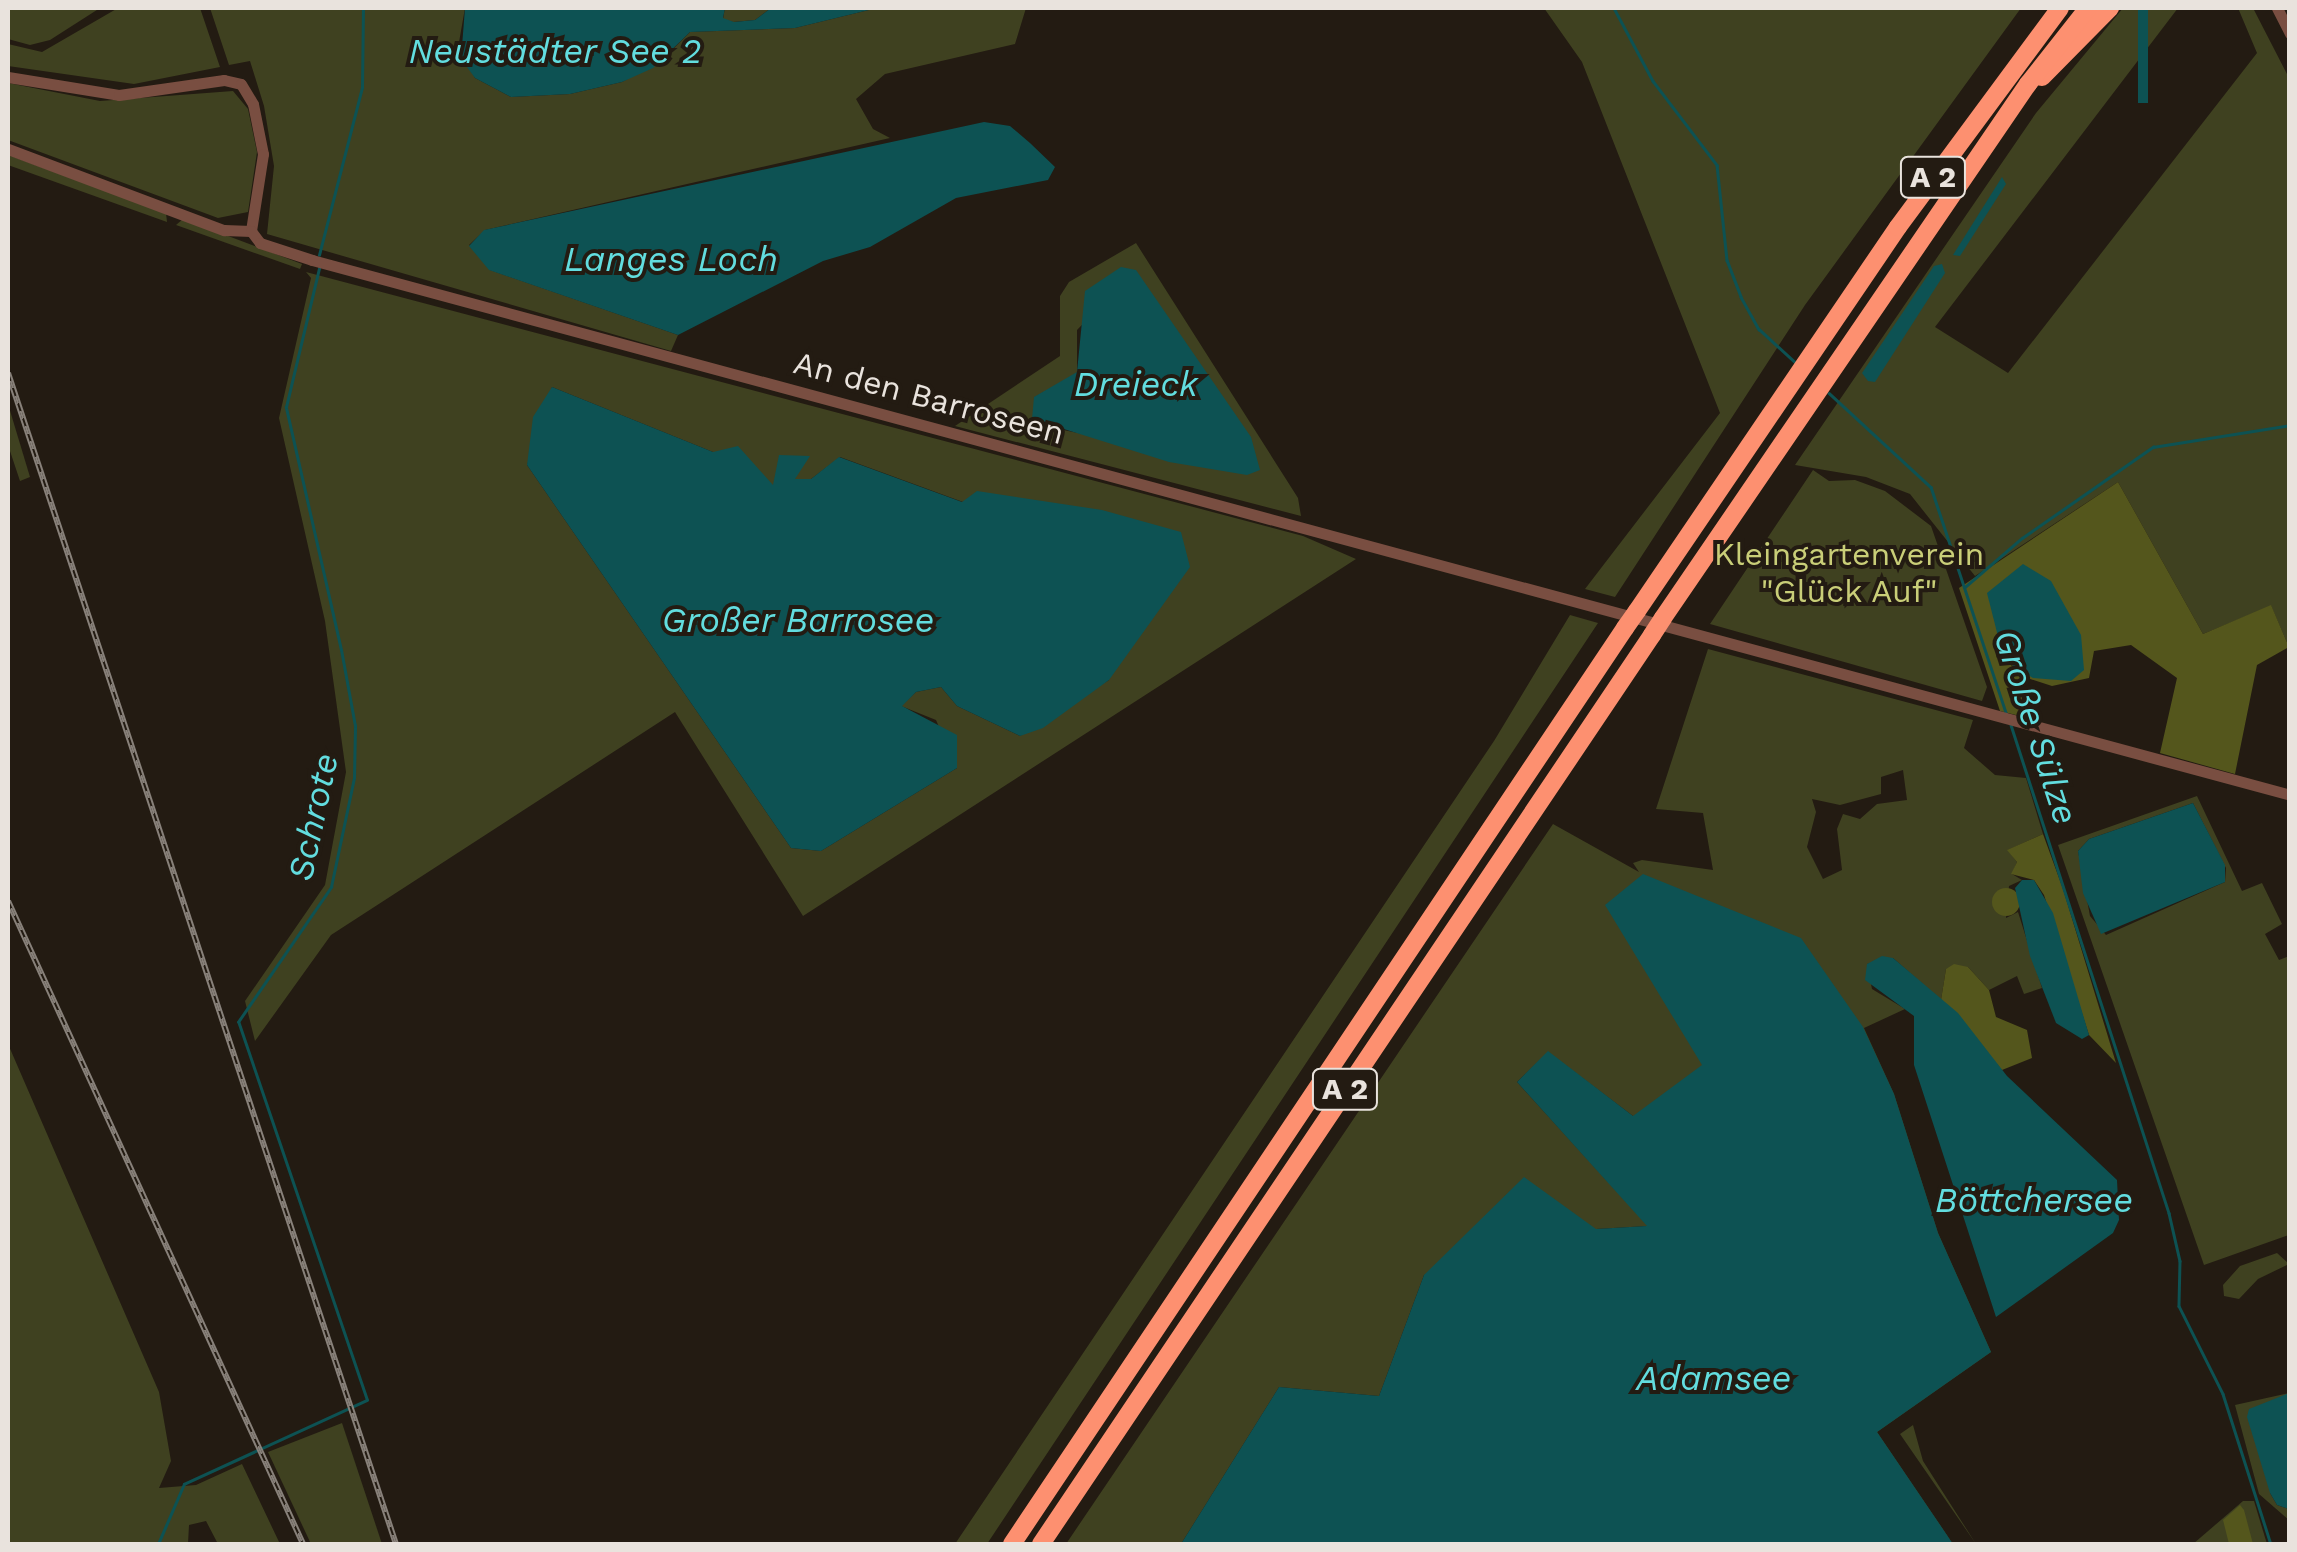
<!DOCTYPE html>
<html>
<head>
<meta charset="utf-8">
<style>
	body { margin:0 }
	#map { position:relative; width:2297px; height:1552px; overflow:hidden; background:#231b12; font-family:"Work Sans",sans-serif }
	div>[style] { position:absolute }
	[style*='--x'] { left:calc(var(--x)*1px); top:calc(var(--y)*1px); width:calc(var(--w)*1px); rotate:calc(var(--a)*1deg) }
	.green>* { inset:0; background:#3f4120 }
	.forest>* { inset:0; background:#54561c }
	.round { border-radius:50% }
	.water>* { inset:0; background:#0d5253; transform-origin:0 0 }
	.stream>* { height:2.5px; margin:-1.25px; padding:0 1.25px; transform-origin:1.25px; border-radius:1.25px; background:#0d5253 }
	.tertiary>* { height:11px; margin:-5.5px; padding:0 5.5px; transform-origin:5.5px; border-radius:5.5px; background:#794e41 }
	.motorway>* { height:18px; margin:-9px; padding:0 9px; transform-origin:9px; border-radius:9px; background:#fd9070 }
	.rail>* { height:6px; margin-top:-3px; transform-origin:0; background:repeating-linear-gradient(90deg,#231b12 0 8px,#88817a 0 16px); box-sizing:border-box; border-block:2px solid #88817a }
	.motorway-bridge>* { height:18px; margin:-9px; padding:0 9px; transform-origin:9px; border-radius:9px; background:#fd9070 }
	span { translate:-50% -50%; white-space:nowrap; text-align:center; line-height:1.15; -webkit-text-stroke:8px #231b12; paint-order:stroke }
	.shield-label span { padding:2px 8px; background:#231b12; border:2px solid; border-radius:8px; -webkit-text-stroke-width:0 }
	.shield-label { font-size:30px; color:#e9e3dd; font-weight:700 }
	.street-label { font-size:32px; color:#e9e3dd }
	.park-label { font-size:32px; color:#c9ce78 }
	.water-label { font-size:35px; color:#62dddf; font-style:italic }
	.frame { position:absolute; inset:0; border:10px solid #e9e3dd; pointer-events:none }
</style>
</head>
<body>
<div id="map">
	<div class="green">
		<div style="clip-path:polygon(8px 8px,100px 8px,50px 40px,30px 45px,8px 39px)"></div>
		<div style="clip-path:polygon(118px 8px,200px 8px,220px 67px,134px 84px,8px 66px,8px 44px,42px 52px)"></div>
		<div style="clip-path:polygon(210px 8px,465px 8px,458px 48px,475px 78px,511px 97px,570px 94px,622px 82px,662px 60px,690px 32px,795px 28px,877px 8px,1026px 8px,1015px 44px,885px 74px,856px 99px,873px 129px,890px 138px,485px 230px,469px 245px,490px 270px,678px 335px,671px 351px,267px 234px,274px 166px,264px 106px,250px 61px,229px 65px)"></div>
		<div style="clip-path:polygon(725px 8px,771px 8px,755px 20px,733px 22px,723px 19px)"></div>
		<div style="clip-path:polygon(1544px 8px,2021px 8px,1805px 305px,1615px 597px,1585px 589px,1720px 413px,1582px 62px)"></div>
		<div style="clip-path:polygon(2123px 8px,2178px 8px,1935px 327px,2008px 373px,2257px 53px,2238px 8px,2253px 8px,2289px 78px,2289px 647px,2271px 606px,2203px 634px,2118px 482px,1975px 576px,1910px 494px,1866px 477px,1795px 465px,2036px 113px)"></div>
		<div style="clip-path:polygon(8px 83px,100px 101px,233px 91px,248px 109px,257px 152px,248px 212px,218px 218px,8px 140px)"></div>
		<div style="clip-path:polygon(8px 155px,166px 213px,167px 222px,8px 165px)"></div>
		<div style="clip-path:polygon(183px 219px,302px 264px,300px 269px,176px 225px)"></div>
		<div style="clip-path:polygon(evenodd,1136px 243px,1298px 498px,1301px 516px,955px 426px,1060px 356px,1060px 296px,1069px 282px,1136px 243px,1135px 270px,1166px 321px,1107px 439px,1044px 426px,1035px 397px,1077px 373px,1077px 330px,1135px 270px)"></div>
		<div style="clip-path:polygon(evenodd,306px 272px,1303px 536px,1356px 559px,803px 916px,675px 712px,331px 935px,255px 1041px,245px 1001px,325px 885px,346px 772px,325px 621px,279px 418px,311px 278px,306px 272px,552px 387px,713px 452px,774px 486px,811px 479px,840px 457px,963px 502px,1043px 503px,1125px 518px,1109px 680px,1020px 736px,957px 706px,941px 687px,916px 692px,901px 706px,936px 720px,957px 768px,821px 851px,791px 848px,527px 465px,552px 387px)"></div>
		<div style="clip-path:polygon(8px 404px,30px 477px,20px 481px,8px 445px)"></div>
		<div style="clip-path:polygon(1813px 470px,1829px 481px,1855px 480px,1885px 491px,1931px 526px,1987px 687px,1982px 701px,1710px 624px)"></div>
		<div style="clip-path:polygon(1570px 615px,1598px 623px,987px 1544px,955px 1544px,1494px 741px)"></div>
		<div style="clip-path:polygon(evenodd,1708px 649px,1973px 720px,1964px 748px,1995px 775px,2026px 778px,2043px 834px,2008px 850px,2017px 862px,2012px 874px,2022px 880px,2009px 886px,2006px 918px,2018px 912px,2042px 988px,2024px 994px,2017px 976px,1989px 990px,1968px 967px,1946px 969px,1941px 1000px,1893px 958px,1867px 964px,1872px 989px,1905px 1009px,1864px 1028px,1894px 1094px,1938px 1233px,1991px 1352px,1877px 1432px,1953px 1544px,1633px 1116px,1548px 1052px,1517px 1082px,1648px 1226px,1596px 1229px,1424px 1275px,1379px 1396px,1279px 1387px,1181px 1544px,1066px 1544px,1553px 824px,1639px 872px,1633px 863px,1642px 860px,1713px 870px,1703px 813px,1656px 809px,1708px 649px,1903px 770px,1907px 800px,1877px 804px,1860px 819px,1843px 814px,1837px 829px,1842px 870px,1823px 879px,1807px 847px,1816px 812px,1812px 799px,1840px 805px,1881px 794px,1881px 777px,1903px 770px)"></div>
		<div style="clip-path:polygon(evenodd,2197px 796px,2242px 891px,2262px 883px,2282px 924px,2265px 934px,2279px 960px,2289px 956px,2289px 1235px,2204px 1265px,2058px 845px,2197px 796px,2193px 803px,2226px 868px,2225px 882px,2106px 935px,2090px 916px,2078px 851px,2089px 839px,2193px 803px)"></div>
		<div style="clip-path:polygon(8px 1044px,159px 1392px,171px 1461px,159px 1488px,196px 1485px,242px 1464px,280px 1544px,218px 1544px,206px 1521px,189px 1525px,188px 1544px,8px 1544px)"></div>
		<div style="clip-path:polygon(2277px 1253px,2289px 1264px,2258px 1279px,2239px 1299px,2224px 1296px,2223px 1285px,2240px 1266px)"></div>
		<div style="clip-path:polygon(2289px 1393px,2270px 1493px,2277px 1505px,2289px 1509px,2289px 1520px,2259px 1494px,2235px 1405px)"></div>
		<div style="clip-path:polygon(342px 1423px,382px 1544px,311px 1544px,268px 1452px)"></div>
		<div style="clip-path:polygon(1913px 1425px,1923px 1461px,1976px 1544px,1900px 1434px)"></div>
		<div style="clip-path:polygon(2243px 1501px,2254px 1501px,2267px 1544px,2193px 1544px)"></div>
	</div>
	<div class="forest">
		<div style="clip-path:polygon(2118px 482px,2203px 634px,2271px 605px,2289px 647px,2257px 665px,2235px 774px,2160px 753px,2177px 678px,2131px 645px,2094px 651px,2089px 678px,2052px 686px,2024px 677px,2020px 716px,2000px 711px,1959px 588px)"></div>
		<div style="clip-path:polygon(2043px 834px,2063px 889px,2116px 1063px,2089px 1035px,2044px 895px,2034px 880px,2011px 874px,2017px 862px,2007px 850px)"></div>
		<div class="round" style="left:1992px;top:888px;width:28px;height:28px"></div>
		<div style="clip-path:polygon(1954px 964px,1968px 967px,1989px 990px,1996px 1017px,2027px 1030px,2032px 1058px,2002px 1070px,1941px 1000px,1946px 969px)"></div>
		<div style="clip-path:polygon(2240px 1505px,2244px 1510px,2253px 1544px,2229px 1544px,2223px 1520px)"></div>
	</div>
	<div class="water">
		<div style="clip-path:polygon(465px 8px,725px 8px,723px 18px,734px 22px,755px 20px,771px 8px,877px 8px,795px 28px,690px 32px,653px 68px,622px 82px,570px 94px,511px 97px,475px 78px,461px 59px)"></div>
		<div style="left:2138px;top:8px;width:10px;height:95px"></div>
		<div style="clip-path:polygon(984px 122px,1010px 126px,1030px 143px,1055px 167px,1048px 180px,956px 198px,870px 247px,823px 261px,678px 335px,489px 270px,469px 246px,484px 230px)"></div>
		<div style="clip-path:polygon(2002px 177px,2006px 184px,1960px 256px,1953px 255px)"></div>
		<div style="clip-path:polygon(1942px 264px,1945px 273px,1875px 382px,1868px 381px,1862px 373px,1934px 266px)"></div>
		<div style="clip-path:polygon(1121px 267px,1136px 270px,1251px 437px,1260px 470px,1247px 475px,1169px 462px,1032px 419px,1034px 397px,1077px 372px,1085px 291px)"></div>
		<div style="clip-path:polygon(552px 387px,713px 452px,738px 446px,773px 485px,779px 455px,810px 456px,795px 479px,811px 479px,839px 457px,962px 502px,977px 491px,1102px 510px,1181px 532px,1190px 567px,1109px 680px,1043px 728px,1020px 736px,957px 706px,941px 687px,916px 692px,902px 706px,957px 735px,957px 768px,821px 851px,791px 848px,527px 465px,533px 417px)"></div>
		<div style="clip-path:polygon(2023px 564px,2051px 581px,2081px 635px,2084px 670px,2071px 681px,2033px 678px,2004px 660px,1987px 593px)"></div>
		<div style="clip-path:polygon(2193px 803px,2225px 865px,2225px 882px,2101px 934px,2083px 893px,2078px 851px,2089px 839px)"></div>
		<div style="clip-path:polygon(1643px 874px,1801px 938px,1863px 1027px,1894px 1094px,1938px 1233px,1991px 1352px,1877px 1432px,1953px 1544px,1181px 1544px,1279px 1387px,1379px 1396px,1424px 1275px,1524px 1177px,1596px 1229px,1647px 1226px,1517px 1082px,1548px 1051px,1633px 1116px,1702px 1065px,1605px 905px)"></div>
		<div style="clip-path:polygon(2022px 880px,2034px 880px,2053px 913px,2089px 1035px,2082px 1039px,2056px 1023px,2030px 956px,2015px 888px)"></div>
		<div style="clip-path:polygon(1882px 956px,1893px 958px,1958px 1013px,2007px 1076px,2117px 1180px,2119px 1220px,2113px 1233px,1996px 1317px,1914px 1065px,1914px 1016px,1865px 980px,1867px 964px)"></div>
		<div style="clip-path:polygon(2289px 1393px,2290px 1393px,2289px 1509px,2277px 1505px,2270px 1493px,2247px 1417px,2249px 1409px)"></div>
	</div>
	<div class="stream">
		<div style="--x:1614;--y:8;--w:83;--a:61.9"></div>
		<div style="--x:1653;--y:81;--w:106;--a:52.7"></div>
		<div style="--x:1717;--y:165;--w:96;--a:84"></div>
		<div style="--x:1727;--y:260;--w:40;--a:69"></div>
		<div style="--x:1741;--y:297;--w:37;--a:61"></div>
		<div style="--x:1759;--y:329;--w:52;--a:42.6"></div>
		<div style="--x:319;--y:255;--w:172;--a:-75.6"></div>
		<div style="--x:362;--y:88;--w:80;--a:-89.3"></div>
		<div style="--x:1829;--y:393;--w:139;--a:42.7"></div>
		<div style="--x:1931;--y:487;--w:238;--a:71.6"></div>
		<div style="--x:1965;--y:587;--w:75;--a:-40.7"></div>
		<div style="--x:2022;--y:538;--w:160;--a:-34.8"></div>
		<div style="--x:2153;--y:447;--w:139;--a:-9.1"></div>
		<div style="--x:2011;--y:725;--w:513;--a:72.06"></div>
		<div style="--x:2169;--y:1213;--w:49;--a:77.1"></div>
		<div style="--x:2180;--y:1261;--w:45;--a:91.3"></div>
		<div style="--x:2179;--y:1306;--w:98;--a:63.4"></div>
		<div style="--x:2223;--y:1394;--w:157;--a:72.3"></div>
		<div style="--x:158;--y:1544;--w:65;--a:-66.6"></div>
		<div style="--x:184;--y:1484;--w:201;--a:-24.7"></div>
		<div style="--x:367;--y:1400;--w:399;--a:-108.8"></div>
		<div style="--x:238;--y:1022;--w:164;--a:-55.4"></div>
		<div style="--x:331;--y:887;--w:111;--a:-78.1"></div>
		<div style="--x:354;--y:778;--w:52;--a:-88.9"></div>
		<div style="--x:355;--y:726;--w:77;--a:-100.4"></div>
		<div style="--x:341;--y:650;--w:249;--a:-102.8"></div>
		<div style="--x:286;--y:407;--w:143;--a:-76.6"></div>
	</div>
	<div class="tertiary">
		<div style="--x:2277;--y:8;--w:29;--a:63"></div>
		<div style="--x:8;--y:77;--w:112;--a:9.2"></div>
		<div style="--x:119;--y:95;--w:106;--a:-8.1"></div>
		<div style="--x:224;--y:80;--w:17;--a:13"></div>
		<div style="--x:241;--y:84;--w:23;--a:59"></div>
		<div style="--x:253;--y:104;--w:51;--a:78.7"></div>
		<div style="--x:263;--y:154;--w:78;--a:98.9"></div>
		<div style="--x:8;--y:149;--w:231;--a:20.6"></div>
		<div style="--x:224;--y:230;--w:27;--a:2"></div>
		<div style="--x:251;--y:231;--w:15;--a:53"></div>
		<div style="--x:260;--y:243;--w:55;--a:18.1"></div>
		<div style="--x:312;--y:260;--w:2049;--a:15.13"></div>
	</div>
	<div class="motorway">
		<div style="--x:2042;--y:77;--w:97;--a:-45.4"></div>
		<div style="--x:1637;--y:611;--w:464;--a:-55.8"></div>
		<div style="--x:1898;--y:227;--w:272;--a:-53.5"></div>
		<div style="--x:1663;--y:618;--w:647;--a:-55.65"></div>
		<div style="--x:2028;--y:84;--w:97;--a:-51.7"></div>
		<div style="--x:1012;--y:1544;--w:1102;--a:-56.21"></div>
		<div style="--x:1041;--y:1544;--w:1095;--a:-56.09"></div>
	</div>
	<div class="rail">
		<div style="--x:8;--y:373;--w:1234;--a:71.67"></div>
		<div style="--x:8;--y:901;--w:707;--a:65.35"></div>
	</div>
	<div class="motorway-bridge">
		<div style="--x:1625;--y:628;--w:21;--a:-55"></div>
		<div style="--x:1652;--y:635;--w:20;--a:-57"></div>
	</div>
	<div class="shield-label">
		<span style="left:1933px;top:177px">A 2</span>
		<span style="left:1345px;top:1089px">A 2</span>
	</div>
	<div class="street-label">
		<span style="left:929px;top:398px;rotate:15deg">An den Barroseen</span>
	</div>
	<div class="park-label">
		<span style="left:1849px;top:573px">Kleingartenverein<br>"Glück Auf"</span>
	</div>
	<div class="water-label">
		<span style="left:555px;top:51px">Neustädter See 2</span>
		<span style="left:671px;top:259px">Langes Loch</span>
		<span style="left:1136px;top:384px">Dreieck</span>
		<span style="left:798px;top:620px">Großer Barrosee</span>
		<span style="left:2036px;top:727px;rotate:72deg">Große Sülze</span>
		<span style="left:313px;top:817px;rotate:-78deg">Schrote</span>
		<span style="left:2034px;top:1200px">Böttchersee</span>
		<span style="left:1714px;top:1378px">Adamsee</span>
	</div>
	<div class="frame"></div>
</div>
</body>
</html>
